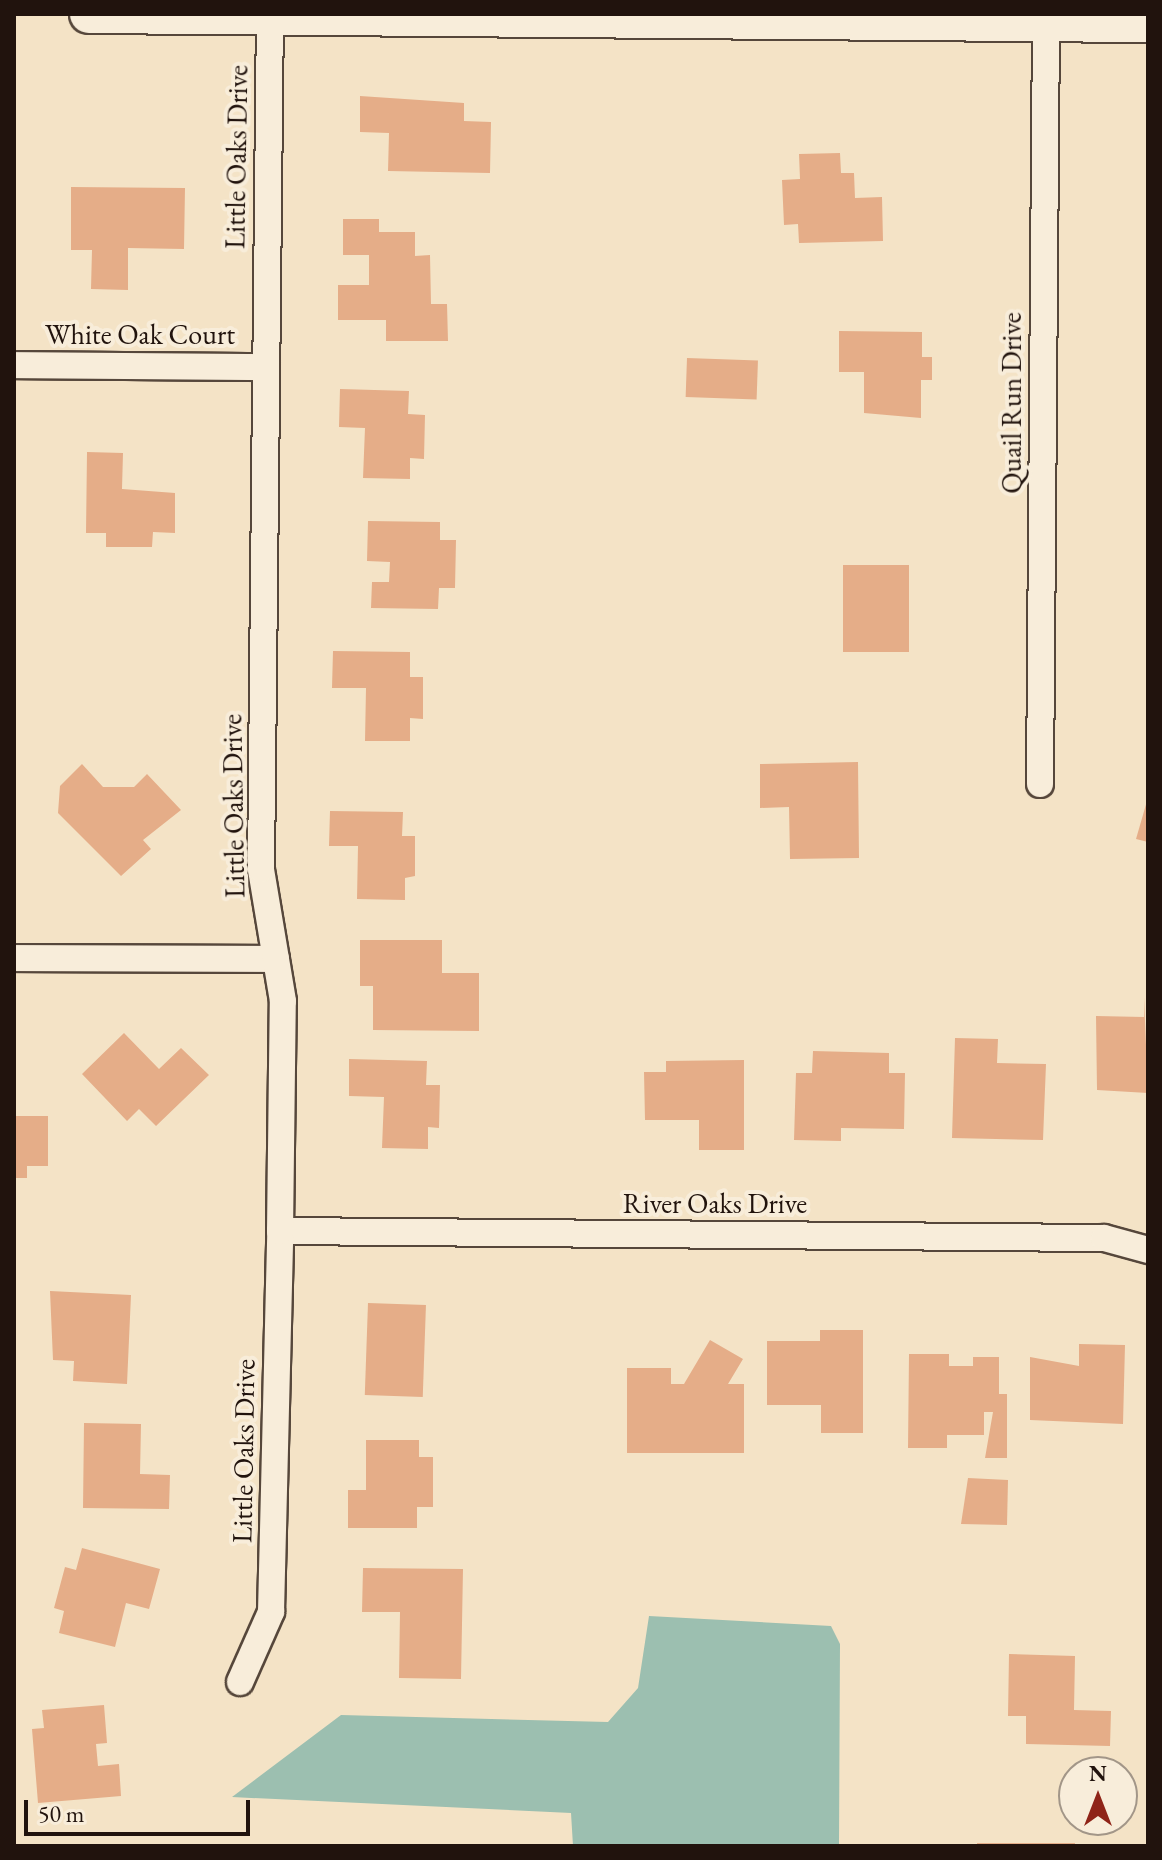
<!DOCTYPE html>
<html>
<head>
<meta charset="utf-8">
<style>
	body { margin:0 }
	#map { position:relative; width:1162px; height:1860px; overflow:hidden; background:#f4e3c6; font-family:"EB Garamond",serif }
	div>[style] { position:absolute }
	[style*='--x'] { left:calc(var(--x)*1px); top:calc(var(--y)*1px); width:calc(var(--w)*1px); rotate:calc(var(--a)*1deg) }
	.water>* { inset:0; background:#9cbfb0 }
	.building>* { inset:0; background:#e5ad88; transform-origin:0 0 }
	.roads { filter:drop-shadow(2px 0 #56473b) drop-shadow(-2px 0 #56473b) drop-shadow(0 2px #56473b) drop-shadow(0 -2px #56473b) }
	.street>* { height:26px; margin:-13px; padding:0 13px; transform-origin:13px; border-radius:13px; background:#f8edda }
	.secondary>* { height:38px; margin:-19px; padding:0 19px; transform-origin:19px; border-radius:19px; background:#f8edda }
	span { translate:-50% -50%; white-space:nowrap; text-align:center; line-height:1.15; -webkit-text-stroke:8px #f8edda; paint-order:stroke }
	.street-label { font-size:28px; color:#21130d }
	.frame { position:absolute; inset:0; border:16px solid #21130d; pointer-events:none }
	.north { position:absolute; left:1058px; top:1756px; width:80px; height:80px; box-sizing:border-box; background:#f8edda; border:2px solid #a29688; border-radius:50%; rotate:0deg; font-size:22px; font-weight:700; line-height:32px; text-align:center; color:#21130d }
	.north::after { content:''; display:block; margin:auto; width:28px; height:36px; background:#8f2418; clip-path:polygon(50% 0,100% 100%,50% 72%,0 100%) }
	.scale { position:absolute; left:24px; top:1800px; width:226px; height:36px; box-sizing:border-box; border:4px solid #21130d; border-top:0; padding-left:10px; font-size:24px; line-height:28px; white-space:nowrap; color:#21130d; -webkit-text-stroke:6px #f8edda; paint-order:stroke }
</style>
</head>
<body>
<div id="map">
	<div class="water">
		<div style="clip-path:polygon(649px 1616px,831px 1626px,840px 1644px,839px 1846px,573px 1846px,571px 1813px,232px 1797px,341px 1715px,608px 1722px,638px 1688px)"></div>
	</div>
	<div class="building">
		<div style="clip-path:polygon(360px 96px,464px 103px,464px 121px,491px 122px,490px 173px,388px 171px,389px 133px,360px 132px)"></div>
		<div style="clip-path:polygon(840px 153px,841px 173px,854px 173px,855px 198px,882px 197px,883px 241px,799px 243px,798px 224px,784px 225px,782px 180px,800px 179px,799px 154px)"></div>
		<div style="clip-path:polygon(71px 187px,185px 188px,184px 249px,128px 248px,128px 290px,91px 289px,92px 250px,71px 250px)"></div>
		<div style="clip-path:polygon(343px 219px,379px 219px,379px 232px,415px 232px,415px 256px,430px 255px,431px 304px,447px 304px,448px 341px,386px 341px,386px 320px,338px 320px,338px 285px,369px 285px,369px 255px,343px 255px)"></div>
		<div style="clip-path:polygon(839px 331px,922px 332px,922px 357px,932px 357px,932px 380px,921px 380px,921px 418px,864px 413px,864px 372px,839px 372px)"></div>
		<div style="left:687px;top:358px;width:71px;height:39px;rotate:2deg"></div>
		<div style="clip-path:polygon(340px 389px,409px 391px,408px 414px,425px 415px,424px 459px,410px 458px,410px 479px,363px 478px,365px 428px,339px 427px)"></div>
		<div style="clip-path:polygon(87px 452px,123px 453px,122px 489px,175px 493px,175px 533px,153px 532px,152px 547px,106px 547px,106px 533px,86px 533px)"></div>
		<div style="clip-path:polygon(368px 521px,440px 522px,440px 540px,456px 540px,455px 588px,439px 588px,438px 609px,371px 608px,372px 582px,389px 582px,390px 562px,367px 561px)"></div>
		<div style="left:843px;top:565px;width:66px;height:87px"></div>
		<div style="clip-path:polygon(333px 651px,410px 652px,410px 677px,423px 677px,423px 719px,410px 718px,410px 741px,365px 741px,366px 688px,332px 688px)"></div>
		<div style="clip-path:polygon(858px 762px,859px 858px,790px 859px,789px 807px,760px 808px,760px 764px)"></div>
		<div style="clip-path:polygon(82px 764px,103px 787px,134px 787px,147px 774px,181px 810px,143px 840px,151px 849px,121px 876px,58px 813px,60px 786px)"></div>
		<div style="clip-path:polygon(1147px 801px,1148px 801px,1148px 842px,1136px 839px)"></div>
		<div style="clip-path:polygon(330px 811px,403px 812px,402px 836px,415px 836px,415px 876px,405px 878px,405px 900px,357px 899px,358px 846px,329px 846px)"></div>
		<div style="clip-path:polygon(360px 940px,442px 940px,442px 973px,479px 973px,479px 1031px,373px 1030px,373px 986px,360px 986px)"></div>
		<div style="clip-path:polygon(1144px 997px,1148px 1093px,1097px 1090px,1096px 1016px,1144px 1017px)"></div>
		<div style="clip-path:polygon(124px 1033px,159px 1069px,181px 1048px,209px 1075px,156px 1126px,139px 1109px,127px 1121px,82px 1074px)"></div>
		<div style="clip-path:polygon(955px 1038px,998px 1039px,997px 1063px,1046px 1064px,1043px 1140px,952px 1138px)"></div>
		<div style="clip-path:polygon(813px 1051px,889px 1053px,889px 1073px,905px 1073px,904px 1129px,841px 1128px,841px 1141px,794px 1140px,796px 1073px,812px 1073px)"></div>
		<div style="clip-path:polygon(349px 1059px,427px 1061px,426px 1085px,440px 1085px,439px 1128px,428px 1127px,428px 1149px,382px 1148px,384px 1097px,349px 1096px)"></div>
		<div style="clip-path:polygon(744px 1060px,744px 1150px,699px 1150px,699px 1120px,645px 1120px,644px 1072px,666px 1072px,666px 1061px)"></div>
		<div style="clip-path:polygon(14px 1116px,48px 1116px,48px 1166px,27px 1166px,27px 1178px,14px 1178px)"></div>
		<div style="clip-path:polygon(50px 1291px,131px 1295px,127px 1384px,73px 1381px,74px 1361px,53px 1360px)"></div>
		<div style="left:368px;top:1303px;width:58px;height:92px;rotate:2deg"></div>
		<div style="clip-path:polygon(820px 1330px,863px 1330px,863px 1433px,821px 1433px,821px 1405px,767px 1405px,767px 1341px,820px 1341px)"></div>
		<div style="clip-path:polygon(710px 1340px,743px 1359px,728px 1384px,744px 1384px,744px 1453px,627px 1453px,627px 1368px,671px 1368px,671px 1384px,684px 1384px)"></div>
		<div style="clip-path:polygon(1079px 1344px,1125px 1345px,1123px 1424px,1030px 1420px,1030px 1357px,1079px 1366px)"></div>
		<div style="clip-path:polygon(909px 1354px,949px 1354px,949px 1366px,973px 1366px,973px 1357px,999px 1357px,999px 1394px,1007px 1394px,1007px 1458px,985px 1458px,993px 1412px,984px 1412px,984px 1435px,947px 1435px,947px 1448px,908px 1448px)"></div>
		<div style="clip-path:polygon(84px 1423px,141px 1424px,140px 1474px,170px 1475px,169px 1509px,83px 1508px)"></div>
		<div style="clip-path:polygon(366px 1440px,419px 1440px,419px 1457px,433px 1457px,433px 1507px,417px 1507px,417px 1528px,348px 1528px,348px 1490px,366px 1490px)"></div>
		<div style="clip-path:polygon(968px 1478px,1008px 1480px,1007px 1525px,961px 1524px)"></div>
		<div style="clip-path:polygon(82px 1548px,160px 1569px,149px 1609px,126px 1603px,115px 1647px,59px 1633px,64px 1611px,54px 1608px,65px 1567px,76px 1570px)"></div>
		<div style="clip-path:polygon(363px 1568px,463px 1569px,461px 1679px,399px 1678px,400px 1612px,362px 1612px)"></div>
		<div style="clip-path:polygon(1009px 1654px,1075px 1656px,1074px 1710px,1111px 1711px,1110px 1746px,1026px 1744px,1026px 1716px,1008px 1716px)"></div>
		<div style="clip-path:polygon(104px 1705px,107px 1743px,96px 1744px,98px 1766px,119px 1764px,121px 1796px,38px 1803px,32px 1729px,44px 1728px,42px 1710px)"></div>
		<div style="left:977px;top:1843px;width:98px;height:3px"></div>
	</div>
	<div class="roads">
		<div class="street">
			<div style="--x:14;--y:365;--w:252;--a:0.5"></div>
			<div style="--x:1040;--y:784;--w:761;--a:-89.55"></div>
			<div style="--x:14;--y:958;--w:262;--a:0.2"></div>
			<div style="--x:280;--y:1231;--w:824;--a:0.49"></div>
			<div style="--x:1104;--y:1238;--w:46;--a:15.3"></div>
			<div style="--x:240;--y:1682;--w:77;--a:-66.1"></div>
			<div style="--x:271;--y:1612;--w:381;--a:-88.6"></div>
			<div style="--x:280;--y:1231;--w:230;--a:-89.3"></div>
			<div style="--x:283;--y:1001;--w:134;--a:-99.5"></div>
			<div style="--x:261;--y:869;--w:853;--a:-89.4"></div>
		</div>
		<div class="secondary">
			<div style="--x:89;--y:14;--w:1059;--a:0.49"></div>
		</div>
	</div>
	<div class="street-label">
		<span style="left:236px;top:157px;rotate:-89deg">Little Oaks Drive</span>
		<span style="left:140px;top:334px">White Oak Court</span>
		<span style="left:1011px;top:403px;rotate:-90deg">Quail Run Drive</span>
		<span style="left:233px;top:806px;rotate:-91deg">Little Oaks Drive</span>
		<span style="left:715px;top:1203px">River Oaks Drive</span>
		<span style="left:243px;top:1451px;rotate:-89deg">Little Oaks Drive</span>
	</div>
	<div class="frame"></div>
	<div class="north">N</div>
	<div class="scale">50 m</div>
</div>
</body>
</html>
